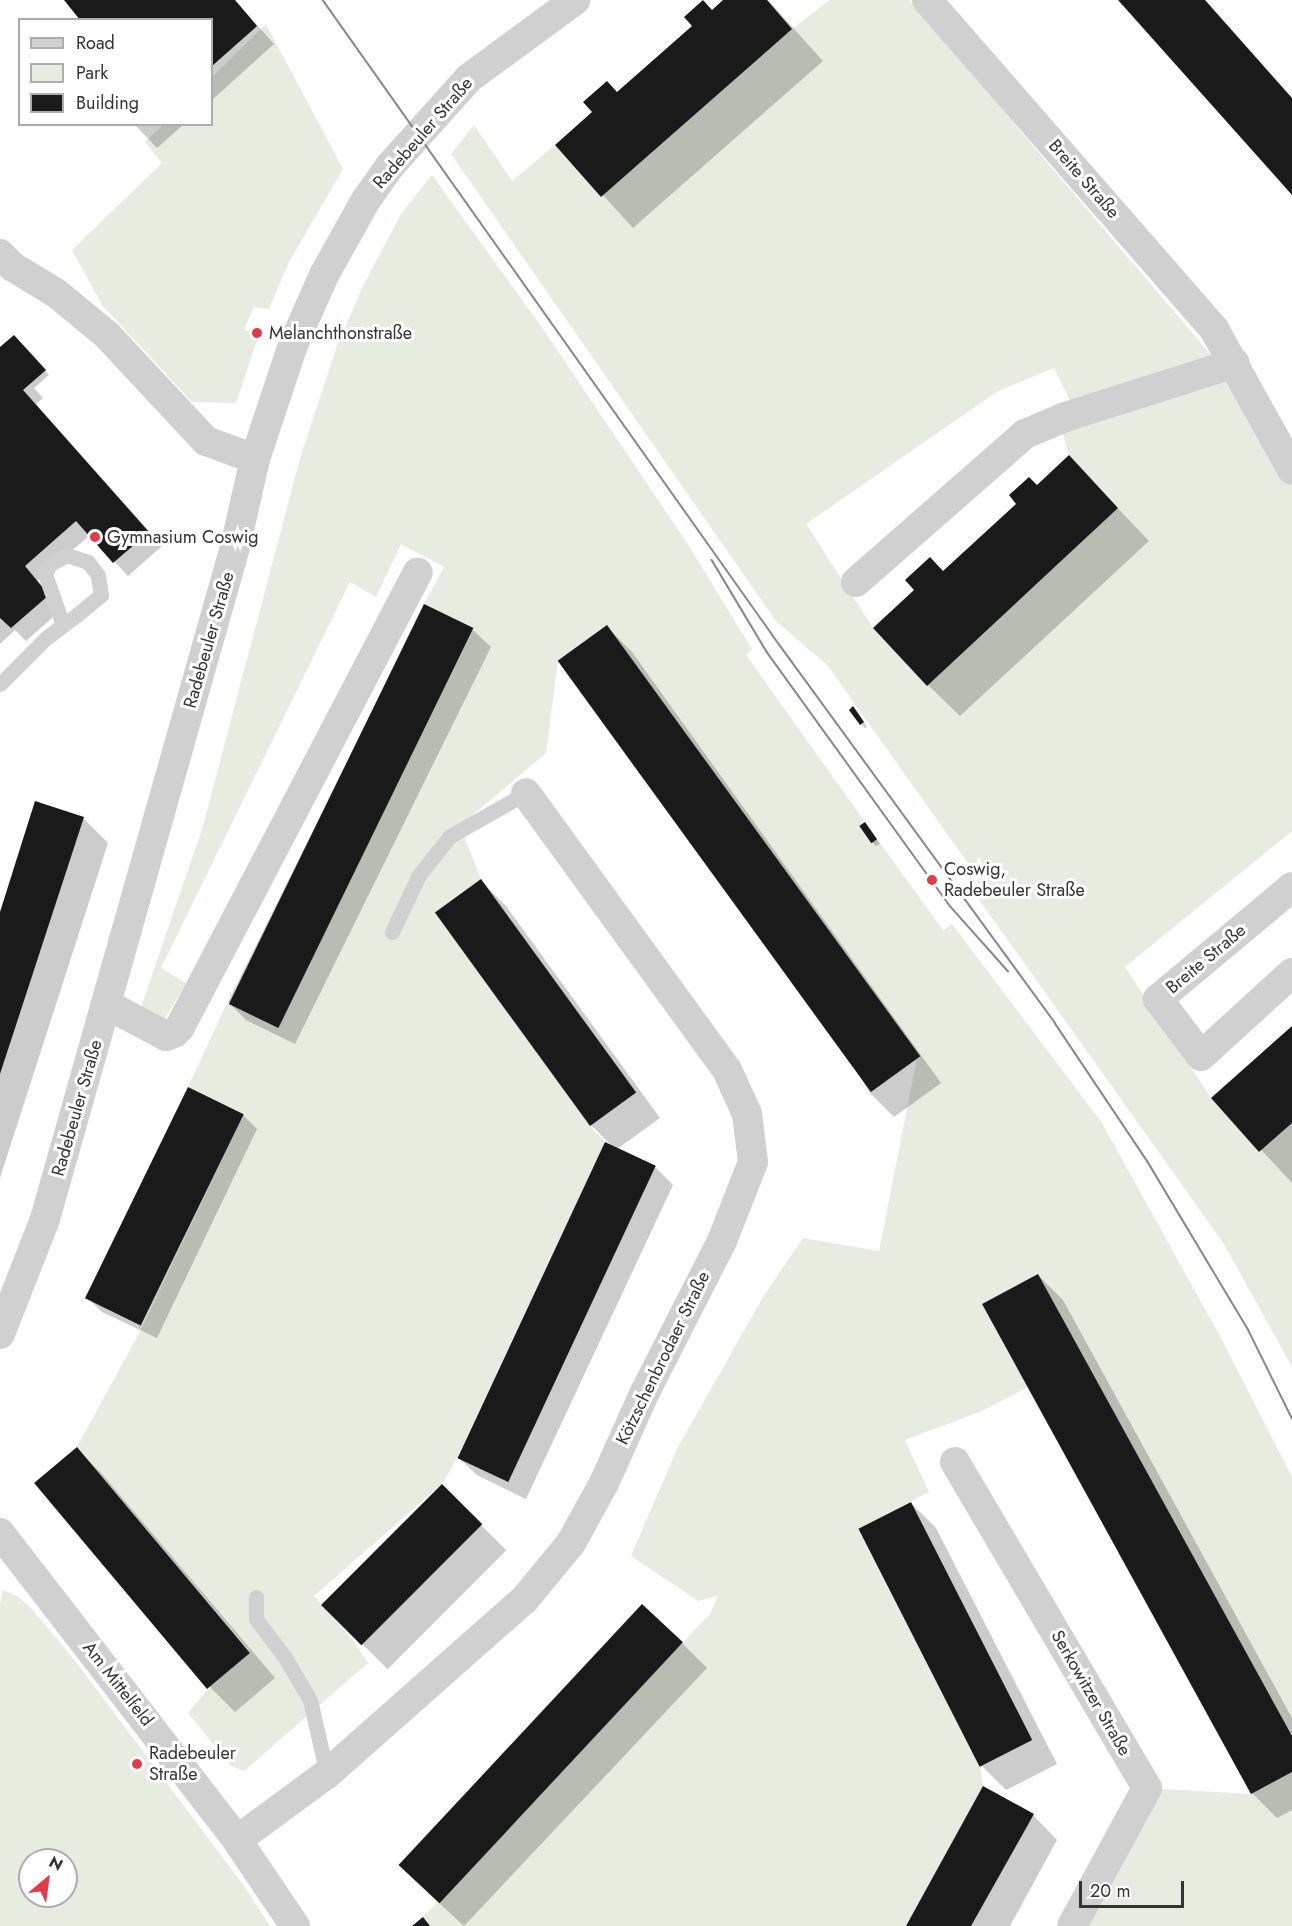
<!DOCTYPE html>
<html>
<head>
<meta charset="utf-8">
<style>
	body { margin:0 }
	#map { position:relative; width:1292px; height:1926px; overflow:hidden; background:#fff; font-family:Jost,sans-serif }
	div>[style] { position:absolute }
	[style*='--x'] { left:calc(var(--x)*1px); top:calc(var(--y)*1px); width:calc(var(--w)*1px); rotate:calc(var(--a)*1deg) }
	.green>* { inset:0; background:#e6ecdf }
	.shadow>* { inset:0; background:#0003; transform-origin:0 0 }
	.building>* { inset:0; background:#1a1a1a; transform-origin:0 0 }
	.lane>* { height:15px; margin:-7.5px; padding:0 7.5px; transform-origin:7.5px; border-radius:7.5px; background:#d0d0d0 }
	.street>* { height:30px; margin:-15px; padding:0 15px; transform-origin:15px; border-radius:15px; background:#d0d0d0 }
	.tram>* { height:1.5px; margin:-0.75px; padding:0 0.75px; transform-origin:0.75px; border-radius:0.75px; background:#888 }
	.dots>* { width:16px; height:16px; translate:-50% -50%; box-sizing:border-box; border:3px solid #fff; border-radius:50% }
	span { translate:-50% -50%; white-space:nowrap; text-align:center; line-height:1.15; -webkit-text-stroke:6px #fff; paint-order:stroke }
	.street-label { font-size:18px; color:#333 }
	.poi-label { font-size:18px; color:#333 }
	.left { translate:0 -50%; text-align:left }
	.legend { position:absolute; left:18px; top:18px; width:195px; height:108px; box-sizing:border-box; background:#fff; border:2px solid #adadad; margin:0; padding:8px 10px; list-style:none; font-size:18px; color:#333 }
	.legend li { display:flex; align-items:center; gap:12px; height:30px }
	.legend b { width:30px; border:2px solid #adadad }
	.north { position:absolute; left:18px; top:1848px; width:60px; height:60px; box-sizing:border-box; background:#fff; border:2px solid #adadad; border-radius:50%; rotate:29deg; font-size:16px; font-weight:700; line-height:24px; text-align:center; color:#333 }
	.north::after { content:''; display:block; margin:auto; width:21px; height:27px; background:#e63946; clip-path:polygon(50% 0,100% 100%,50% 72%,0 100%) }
	.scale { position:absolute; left:1079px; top:1881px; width:105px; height:27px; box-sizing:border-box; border:3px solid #333; border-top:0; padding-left:8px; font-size:18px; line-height:21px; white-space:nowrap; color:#333; -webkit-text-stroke:4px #fff; paint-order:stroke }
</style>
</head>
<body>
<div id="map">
	<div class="green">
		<div style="clip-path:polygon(evenodd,830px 0,909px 0,1223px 369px,1292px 487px,1292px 831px,1125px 967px,1211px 1098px,1259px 1152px,1292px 1123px,1292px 1367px,1224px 1244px,980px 901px,977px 876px,828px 666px,776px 621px,451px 154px,474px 125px,512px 181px,555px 145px,601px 197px,792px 29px,830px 0,1054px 368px,1080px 421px,1061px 429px,1069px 455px,1118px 508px,927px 686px,873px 628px,806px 524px,998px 391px,1054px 368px)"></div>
		<div style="clip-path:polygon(266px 24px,343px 169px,289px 262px,269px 309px,254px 307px,244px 329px,258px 337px,236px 403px,192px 402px,102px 305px,72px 250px,162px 163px,145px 142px,163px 125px,212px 124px,212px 77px)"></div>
		<div style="clip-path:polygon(432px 175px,543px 329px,689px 546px,752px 649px,746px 655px,865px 822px,859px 826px,870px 843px,877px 839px,943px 930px,952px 924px,1102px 1123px,1221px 1338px,1292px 1477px,1292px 1736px,1038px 1274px,982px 1304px,1028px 1387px,982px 1411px,905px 1440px,929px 1492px,858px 1529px,980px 1766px,983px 1786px,906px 1926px,430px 1926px,423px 1917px,710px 1614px,718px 1596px,698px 1601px,631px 1556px,677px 1449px,763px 1297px,803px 1238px,879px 1251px,917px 1058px,607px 626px,558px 661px,546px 753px,460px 826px,481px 879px,435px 912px,590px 1126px,605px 1142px,457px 1458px,442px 1484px,314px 1596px,352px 1639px,368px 1663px,244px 1771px,231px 1766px,188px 1713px,209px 1688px,251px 1652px,77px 1447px,143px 1326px,244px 1114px,188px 1087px,227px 1003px,277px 1027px,474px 629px,424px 604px,444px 567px,401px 544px,376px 597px,350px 582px,161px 968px,186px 983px,163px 1022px,140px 1010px,203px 826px,300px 458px,337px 346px,362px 288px,401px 214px)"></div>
		<div style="clip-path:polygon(evenodd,3px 1590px,19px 1597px,31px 1608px,76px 1662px,244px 1886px,270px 1926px,0 1926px,0 1603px,3px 1590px,30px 1860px,66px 1860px,66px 1896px,30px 1896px,30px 1860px)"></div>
		<div style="clip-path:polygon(1292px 1772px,1292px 1926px,1072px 1926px,1147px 1788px,1251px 1794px)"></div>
	</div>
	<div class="shadow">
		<div style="clip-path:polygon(66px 0,235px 0,274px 44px,212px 100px,212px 20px)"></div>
		<div style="clip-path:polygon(726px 0,768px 0,823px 61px,633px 228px,557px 145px)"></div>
		<div style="clip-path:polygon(134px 124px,184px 124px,157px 148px)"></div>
		<div style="clip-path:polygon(18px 341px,49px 375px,34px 388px,43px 398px,36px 404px,162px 546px,128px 576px,90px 535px,37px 581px,62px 609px,26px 641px,15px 630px,0 644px,0 349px)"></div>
		<div style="clip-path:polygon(1069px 457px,1149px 541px,960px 716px,928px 685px,916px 590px,944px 573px)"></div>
		<div style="clip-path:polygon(424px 606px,473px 630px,491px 647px,295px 1044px,246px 1020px,228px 1002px)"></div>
		<div style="clip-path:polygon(607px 627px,632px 652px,941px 1083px,894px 1117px,869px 1092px)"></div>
		<div style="clip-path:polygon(857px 712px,867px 727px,865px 728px,861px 724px)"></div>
		<div style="clip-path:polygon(83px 818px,108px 843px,0 1178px,0 917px)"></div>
		<div style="clip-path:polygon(865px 823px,880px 844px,876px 846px,872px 842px)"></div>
		<div style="clip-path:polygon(481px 881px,506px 906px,660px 1118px,617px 1149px,655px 1167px,673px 1185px,526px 1499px,477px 1475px,459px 1458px,614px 1148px,591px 1125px)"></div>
		<div style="clip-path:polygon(1292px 1028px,1292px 1183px,1213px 1098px)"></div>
		<div style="clip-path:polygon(243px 1115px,257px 1129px,157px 1338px,102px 1312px,88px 1298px)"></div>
		<div style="clip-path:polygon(1038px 1275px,1063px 1300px,1292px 1718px,1292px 1810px,1277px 1818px,1252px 1793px)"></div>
		<div style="clip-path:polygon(77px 1449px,102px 1474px,275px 1678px,235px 1712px,210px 1687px)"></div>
		<div style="left:442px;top:1486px;width:91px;height:168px;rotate:45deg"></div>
		<div style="clip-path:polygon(911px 1503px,936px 1528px,1057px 1764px,1006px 1790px,981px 1765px)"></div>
		<div style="clip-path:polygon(682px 1643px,707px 1668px,464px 1926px,425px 1890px)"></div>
		<div style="clip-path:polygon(1033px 1815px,1057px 1840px,1010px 1926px,907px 1926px)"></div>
	</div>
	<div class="building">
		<div style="clip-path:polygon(64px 0,235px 0,257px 26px,212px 66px,212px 20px,80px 20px)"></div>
		<div style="clip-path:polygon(703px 0,712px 10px,723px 0,767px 0,792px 29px,601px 197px,555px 145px,592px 112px,583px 102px,607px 81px,617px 92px,692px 26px,684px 17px)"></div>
		<div style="clip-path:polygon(1118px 0,1205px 0,1292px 98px,1292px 195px)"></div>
		<div style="clip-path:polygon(14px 335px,46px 370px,23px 390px,149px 532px,113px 563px,76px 521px,25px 566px,49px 595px,11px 628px,0 618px,0 347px)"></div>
		<div style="clip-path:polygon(1069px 455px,1118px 508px,927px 686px,873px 628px,914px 590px,905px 580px,930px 557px,943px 571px,1016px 504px,1009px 495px,1029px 477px,1037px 485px)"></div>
		<div style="left:424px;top:604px;width:55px;height:445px;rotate:26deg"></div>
		<div style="left:607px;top:625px;width:533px;height:61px;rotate:54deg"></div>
		<div style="clip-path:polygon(853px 706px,864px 722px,860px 725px,849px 710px)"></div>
		<div style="clip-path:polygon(35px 801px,84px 817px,0 1074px,0 912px)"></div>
		<div style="left:865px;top:822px;width:21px;height:7px;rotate:55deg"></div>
		<div style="left:481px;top:879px;width:264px;height:57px;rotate:54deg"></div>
		<div style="clip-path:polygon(1292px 1026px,1292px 1123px,1259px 1152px,1211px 1098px)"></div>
		<div style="left:188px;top:1087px;width:62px;height:235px;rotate:26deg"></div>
		<div style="left:605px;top:1142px;width:56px;height:349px;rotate:25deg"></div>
		<div style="clip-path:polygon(1038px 1274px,1292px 1736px,1292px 1772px,1251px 1794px,982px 1304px)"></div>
		<div style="left:77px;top:1447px;width:269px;height:56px;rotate:50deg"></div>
		<div style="left:442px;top:1484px;width:57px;height:171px;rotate:45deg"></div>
		<div style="left:911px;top:1502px;width:267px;height:59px;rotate:63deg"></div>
		<div style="left:642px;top:1604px;width:56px;height:357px;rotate:43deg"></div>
		<div style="clip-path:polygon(983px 1786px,1034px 1814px,971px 1926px,906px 1926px)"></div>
		<div style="clip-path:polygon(423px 1917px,430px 1926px,412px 1926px)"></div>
	</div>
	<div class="lane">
		<div style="--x:0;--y:684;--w:65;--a:-45"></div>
		<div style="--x:46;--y:638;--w:40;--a:-37"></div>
		<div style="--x:78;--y:614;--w:30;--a:-40"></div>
		<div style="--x:101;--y:595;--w:20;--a:-99"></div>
		<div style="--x:98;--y:575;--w:16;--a:-128"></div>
		<div style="--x:88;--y:562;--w:22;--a:-162"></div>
		<div style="--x:67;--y:555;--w:19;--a:152"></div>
		<div style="--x:50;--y:564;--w:11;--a:117"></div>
		<div style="--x:45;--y:574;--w:54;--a:70.6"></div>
		<div style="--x:392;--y:932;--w:63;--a:-64.7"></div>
		<div style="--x:419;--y:875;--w:50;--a:-51.5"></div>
		<div style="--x:450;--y:836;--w:87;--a:-29.5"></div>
		<div style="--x:256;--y:1597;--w:22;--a:90"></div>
		<div style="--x:256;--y:1619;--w:50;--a:53.1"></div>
		<div style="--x:286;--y:1659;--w:48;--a:59.7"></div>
		<div style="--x:310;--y:1700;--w:76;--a:77.1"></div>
	</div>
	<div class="street">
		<div style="--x:927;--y:0;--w:437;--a:48.9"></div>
		<div style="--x:1214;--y:329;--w:161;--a:61"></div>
		<div style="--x:0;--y:254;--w:18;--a:45"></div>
		<div style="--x:13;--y:267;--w:50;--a:31.2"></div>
		<div style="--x:56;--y:293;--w:66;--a:39.5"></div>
		<div style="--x:107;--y:335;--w:145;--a:47"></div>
		<div style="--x:206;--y:441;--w:52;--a:20.2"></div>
		<div style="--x:856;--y:582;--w:225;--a:-41.2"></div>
		<div style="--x:1025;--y:434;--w:43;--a:-23"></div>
		<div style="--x:1065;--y:417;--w:178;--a:-17.6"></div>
		<div style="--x:1292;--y:887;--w:175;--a:140.1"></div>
		<div style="--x:1158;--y:999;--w:71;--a:53"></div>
		<div style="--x:1201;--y:1056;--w:123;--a:-42.4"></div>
		<div style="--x:106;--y:1004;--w:68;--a:28.1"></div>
		<div style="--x:166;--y:1036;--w:9;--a:-21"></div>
		<div style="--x:174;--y:1033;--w:8;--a:-45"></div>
		<div style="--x:180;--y:1027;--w:513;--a:-62.39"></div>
		<div style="--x:0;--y:1334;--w:123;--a:-68.6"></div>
		<div style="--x:45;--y:1219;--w:698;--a:-74.21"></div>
		<div style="--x:235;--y:547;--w:90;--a:-77.2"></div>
		<div style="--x:255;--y:459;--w:120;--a:-71.6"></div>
		<div style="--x:293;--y:345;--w:77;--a:-66.1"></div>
		<div style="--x:324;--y:275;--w:86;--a:-60.8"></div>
		<div style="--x:366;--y:200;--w:42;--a:-54.8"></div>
		<div style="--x:390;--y:166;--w:118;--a:-48.1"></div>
		<div style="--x:469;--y:78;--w:132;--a:-36.3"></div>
		<div style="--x:955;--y:1462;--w:378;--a:59.5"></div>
		<div style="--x:1147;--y:1788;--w:157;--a:118.5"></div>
		<div style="--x:0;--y:1533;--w:388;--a:52.3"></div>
		<div style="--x:237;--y:1840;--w:104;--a:56"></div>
		<div style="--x:237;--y:1840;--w:112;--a:-36.3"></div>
		<div style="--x:327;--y:1774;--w:263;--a:-41.5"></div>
		<div style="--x:524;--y:1600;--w:74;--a:-50.5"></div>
		<div style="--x:571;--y:1543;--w:68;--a:-61.2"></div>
		<div style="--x:604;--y:1483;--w:98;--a:-65.8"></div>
		<div style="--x:644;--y:1394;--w:172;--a:-63"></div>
		<div style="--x:722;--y:1241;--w:85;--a:-68.6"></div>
		<div style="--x:753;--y:1162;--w:48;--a:-97.1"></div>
		<div style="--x:747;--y:1114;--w:48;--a:-114.4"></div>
		<div style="--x:727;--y:1070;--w:342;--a:-126"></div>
	</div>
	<div class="tram">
		<div style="--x:323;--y:0;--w:789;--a:54.7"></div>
		<div style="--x:779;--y:644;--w:469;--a:53.9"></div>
		<div style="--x:1055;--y:1023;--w:167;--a:56.2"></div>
		<div style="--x:1148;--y:1162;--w:197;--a:59.1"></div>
		<div style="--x:1249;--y:1331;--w:97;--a:63.7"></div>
		<div style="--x:712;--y:560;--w:107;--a:59.1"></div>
		<div style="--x:767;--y:652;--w:314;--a:54.2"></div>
		<div style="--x:951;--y:907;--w:86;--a:48.3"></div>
	</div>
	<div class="dots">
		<div style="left:257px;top:333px;background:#e63946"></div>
		<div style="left:95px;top:537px;background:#e63946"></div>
		<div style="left:932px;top:880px;background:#e63946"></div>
		<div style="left:137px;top:1764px;background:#e63946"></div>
	</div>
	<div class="street-label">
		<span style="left:423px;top:133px;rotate:-49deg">Radebeuler Straße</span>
		<span style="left:1084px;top:179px;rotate:49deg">Breite Straße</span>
		<span style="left:209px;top:640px;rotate:-74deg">Radebeuler Straße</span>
		<span style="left:1206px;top:959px;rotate:-40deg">Breite Straße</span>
		<span style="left:77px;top:1108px;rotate:-74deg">Radebeuler Straße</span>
		<span style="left:663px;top:1358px;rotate:-64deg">Kötzschenbrodaer Straße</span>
		<span style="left:118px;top:1684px;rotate:52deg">Am Mittelfeld</span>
		<span style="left:1091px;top:1693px;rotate:60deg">Serkowitzer Straße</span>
	</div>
	<div class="poi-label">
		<span class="left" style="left:269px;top:333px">Melanchthonstraße</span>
		<span class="left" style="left:107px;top:537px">Gymnasium Coswig</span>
		<span class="left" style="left:944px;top:880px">Coswig,<br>Radebeuler Straße</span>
		<span class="left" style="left:149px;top:1764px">Radebeuler<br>Straße</span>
	</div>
	<ul class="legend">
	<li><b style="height:8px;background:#d0d0d0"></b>Road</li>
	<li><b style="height:16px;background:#e6ecdf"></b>Park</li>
	<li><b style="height:16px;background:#1a1a1a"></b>Building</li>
	</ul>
	<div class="north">N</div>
	<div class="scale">20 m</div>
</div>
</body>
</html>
